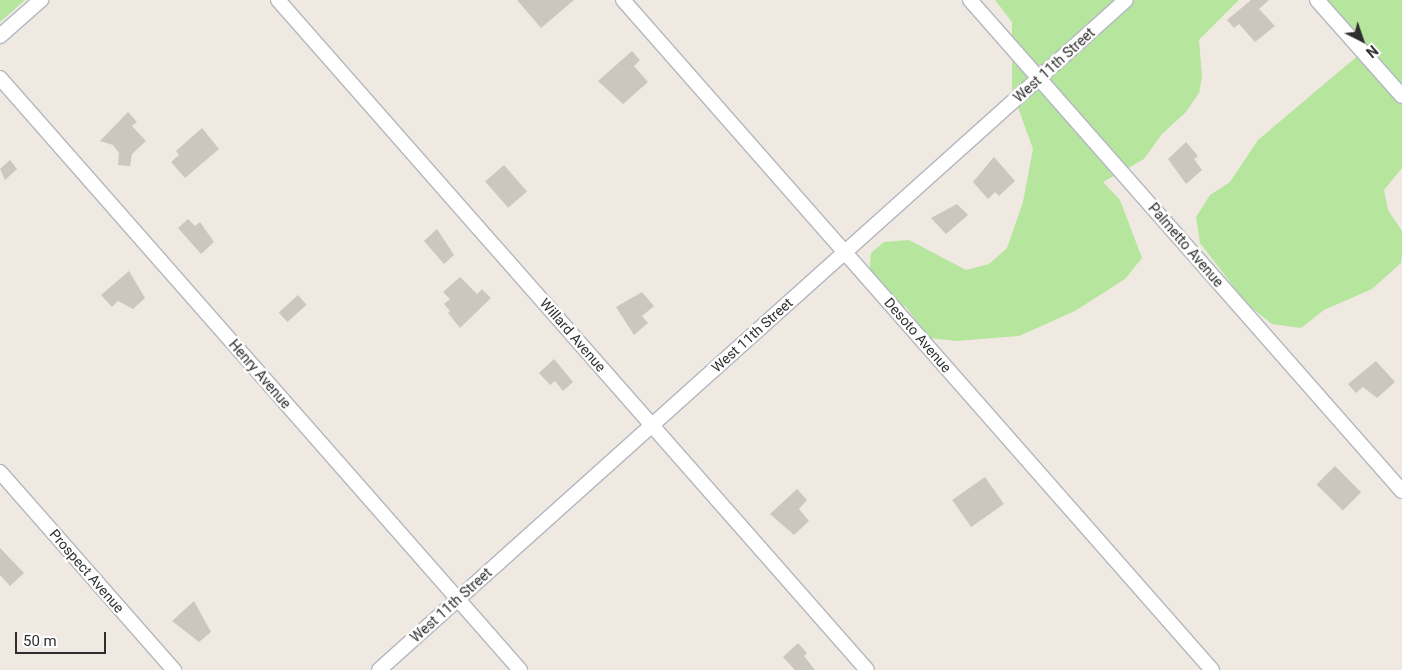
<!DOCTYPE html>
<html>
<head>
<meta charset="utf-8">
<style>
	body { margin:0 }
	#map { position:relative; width:1402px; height:670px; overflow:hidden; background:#efe9e1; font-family:Roboto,sans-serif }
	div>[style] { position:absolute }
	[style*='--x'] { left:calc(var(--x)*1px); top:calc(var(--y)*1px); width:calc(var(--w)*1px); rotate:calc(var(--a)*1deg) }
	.green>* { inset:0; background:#b6e59e }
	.building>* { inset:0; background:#cbc7bf; transform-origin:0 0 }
	.roads { filter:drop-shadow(1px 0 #b4b7c1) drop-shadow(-1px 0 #b4b7c1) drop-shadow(0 1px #b4b7c1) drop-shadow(0 -1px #b4b7c1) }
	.minor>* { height:14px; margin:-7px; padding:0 7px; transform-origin:7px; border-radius:7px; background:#fff }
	span { translate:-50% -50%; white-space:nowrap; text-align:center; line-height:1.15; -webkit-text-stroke:4.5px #fff; paint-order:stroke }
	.street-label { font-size:14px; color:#2e2e2e }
	.north { position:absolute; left:1337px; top:15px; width:50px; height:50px; -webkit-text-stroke:4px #fff; paint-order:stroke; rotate:139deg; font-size:14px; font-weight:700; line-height:20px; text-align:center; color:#2e2e2e }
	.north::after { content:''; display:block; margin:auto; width:18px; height:22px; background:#2e2e2e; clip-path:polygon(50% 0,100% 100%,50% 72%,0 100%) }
	.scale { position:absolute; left:15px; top:632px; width:91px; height:22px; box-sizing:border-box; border:2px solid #2e2e2e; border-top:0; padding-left:6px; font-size:15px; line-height:18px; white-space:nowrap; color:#2e2e2e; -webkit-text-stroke:4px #fff; paint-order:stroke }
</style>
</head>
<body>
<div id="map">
	<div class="green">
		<div style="clip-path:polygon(0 0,25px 0,0 22px)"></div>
		<div style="clip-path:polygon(995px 0,1239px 0,1199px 40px,1202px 77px,1199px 93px,1186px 112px,1162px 134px,1144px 159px,1103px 182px,1120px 200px,1142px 258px,1125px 279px,1075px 311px,1019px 336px,957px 341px,929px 338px,906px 307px,893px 301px,869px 273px,871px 253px,884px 242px,909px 240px,966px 270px,989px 264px,1007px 248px,1023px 202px,1033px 149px,1012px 91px,1012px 22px)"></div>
		<div style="clip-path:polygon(1315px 0,1402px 0,1402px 168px,1384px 190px,1388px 210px,1402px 231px,1402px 255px,1401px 263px,1372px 289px,1324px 310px,1301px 328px,1272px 324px,1247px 304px,1200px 243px,1196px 217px,1210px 195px,1230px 182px,1258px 140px,1361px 53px)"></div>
	</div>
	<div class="building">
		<div style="clip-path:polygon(517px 0,574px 0,541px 28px)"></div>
		<div style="clip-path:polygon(1251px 0,1269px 0,1259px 9px,1275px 26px,1255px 42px,1239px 24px,1234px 28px,1227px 20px)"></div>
		<div style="clip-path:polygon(632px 51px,640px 60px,634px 66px,648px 82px,623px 104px,598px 81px)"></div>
		<div style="clip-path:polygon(128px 112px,137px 122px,132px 126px,146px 141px,132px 154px,130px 166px,118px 165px,119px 153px,113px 145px,100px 141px)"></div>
		<div style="clip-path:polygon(202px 128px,219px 149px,185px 178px,171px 162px,179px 155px,176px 151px)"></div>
		<div style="clip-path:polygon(1186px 142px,1198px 156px,1194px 159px,1202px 170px,1186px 184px,1168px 159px)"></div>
		<div style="clip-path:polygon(994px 157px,1015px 181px,999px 196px,995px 192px,988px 199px,973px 182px)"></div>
		<div style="clip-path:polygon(10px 160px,17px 169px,5px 180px,0 169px)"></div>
		<div style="left:504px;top:165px;width:35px;height:25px;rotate:49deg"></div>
		<div style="clip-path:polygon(957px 204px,968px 215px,946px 234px,931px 218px)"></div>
		<div style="clip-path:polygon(188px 219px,195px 226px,200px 222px,214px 242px,201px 254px,178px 228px)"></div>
		<div style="clip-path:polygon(437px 229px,454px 255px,444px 264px,424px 241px)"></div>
		<div style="clip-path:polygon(129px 271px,145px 298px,133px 309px,118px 301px,112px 307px,101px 295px)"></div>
		<div style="clip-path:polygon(460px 277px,477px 294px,482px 289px,491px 298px,460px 328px,448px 313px,450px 311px,444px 304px,450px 299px,443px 292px)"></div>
		<div style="clip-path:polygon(642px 292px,654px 306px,642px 316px,648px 323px,634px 335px,616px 307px)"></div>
		<div style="left:298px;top:295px;width:13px;height:26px;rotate:48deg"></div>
		<div style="clip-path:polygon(554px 359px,573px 382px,563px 391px,555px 381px,550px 385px,539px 373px)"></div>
		<div style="clip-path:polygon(1376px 361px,1395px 382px,1377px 398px,1363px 387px,1356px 393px,1348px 384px)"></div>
		<div style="left:1335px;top:466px;width:37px;height:26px;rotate:45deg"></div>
		<div style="left:985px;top:477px;width:33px;height:40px;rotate:55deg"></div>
		<div style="clip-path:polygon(797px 489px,807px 500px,799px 509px,809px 521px,794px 535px,770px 514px)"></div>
		<div style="clip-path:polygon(0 548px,24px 573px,10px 586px,0 575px)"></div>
		<div style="clip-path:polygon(194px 601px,211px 632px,199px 642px,172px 621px)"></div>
		<div style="clip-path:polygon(798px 643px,807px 653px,804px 656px,815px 670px,795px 670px,783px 657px)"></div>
	</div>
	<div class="roads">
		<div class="minor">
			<div style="--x:278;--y:0;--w:892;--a:48.68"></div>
			<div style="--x:623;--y:0;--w:892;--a:48.68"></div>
			<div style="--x:970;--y:0;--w:654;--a:48.66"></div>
			<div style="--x:1317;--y:0;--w:128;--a:48.5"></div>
			<div style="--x:0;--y:36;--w:55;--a:-41.3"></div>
			<div style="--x:0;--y:78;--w:788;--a:48.7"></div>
			<div style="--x:0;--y:472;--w:264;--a:48.7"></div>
			<div style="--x:379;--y:670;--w:1003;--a:-41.89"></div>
		</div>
	</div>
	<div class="street-label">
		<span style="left:1054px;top:65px;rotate:-42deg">West 11th Street</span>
		<span style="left:1186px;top:245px;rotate:49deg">Palmetto Avenue</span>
		<span style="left:573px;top:335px;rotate:49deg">Willard Avenue</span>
		<span style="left:752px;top:335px;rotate:-42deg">West 11th Street</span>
		<span style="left:918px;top:335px;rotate:49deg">Desoto Avenue</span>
		<span style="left:260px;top:374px;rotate:49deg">Henry Avenue</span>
		<span style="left:87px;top:571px;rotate:49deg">Prospect Avenue</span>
		<span style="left:451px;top:605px;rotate:-42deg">West 11th Street</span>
	</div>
	<div class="north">N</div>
	<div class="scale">50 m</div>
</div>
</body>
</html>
